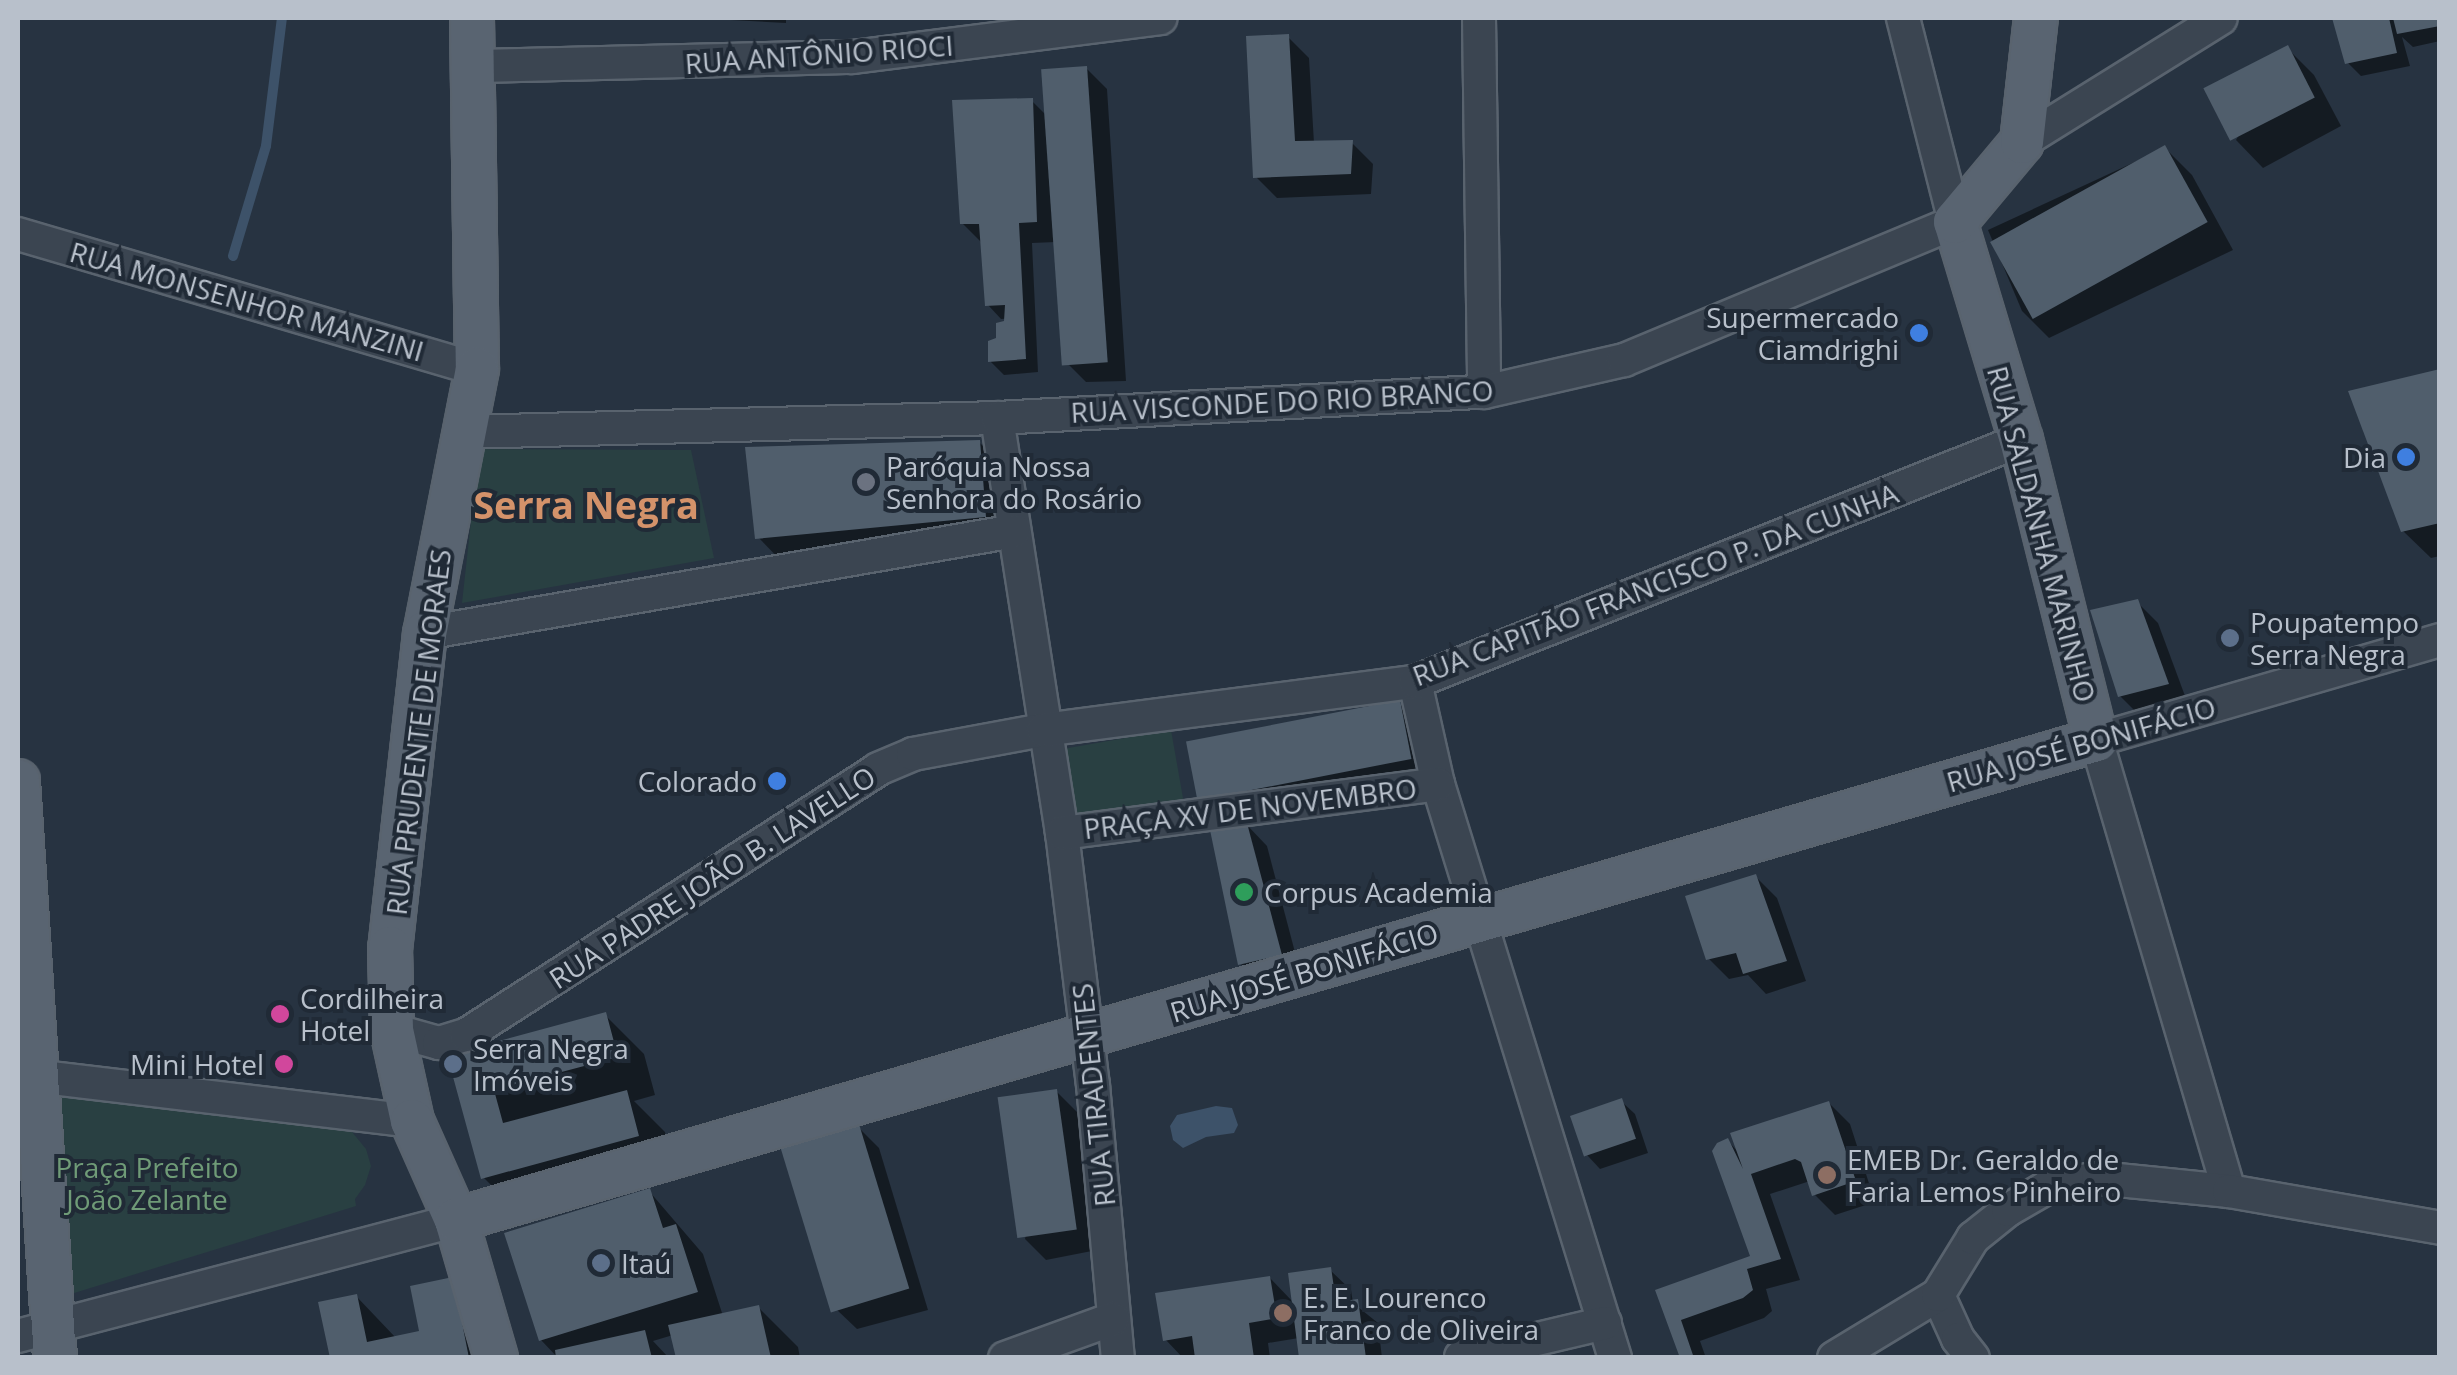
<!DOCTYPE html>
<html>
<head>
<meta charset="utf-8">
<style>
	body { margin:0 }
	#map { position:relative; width:2457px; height:1375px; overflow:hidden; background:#273341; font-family:"Open Sans",sans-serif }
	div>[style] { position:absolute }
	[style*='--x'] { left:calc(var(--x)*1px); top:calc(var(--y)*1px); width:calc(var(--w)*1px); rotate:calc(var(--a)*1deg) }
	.green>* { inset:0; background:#294042; transform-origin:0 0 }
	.water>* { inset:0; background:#3d5269 }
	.shadow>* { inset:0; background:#0007 }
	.stream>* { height:10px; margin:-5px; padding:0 5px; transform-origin:5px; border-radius:5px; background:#3d5269 }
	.building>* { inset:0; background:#505e6c; transform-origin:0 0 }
	.roads { filter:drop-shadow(2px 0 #59636e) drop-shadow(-2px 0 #59636e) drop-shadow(0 2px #59636e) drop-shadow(0 -2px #59636e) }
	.minor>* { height:32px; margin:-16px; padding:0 16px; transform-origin:16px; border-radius:16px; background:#3b4551 }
	.major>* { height:42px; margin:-21px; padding:0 21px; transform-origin:21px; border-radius:21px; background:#596471 }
	.dots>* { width:28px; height:28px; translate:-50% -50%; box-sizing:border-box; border:5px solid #202a36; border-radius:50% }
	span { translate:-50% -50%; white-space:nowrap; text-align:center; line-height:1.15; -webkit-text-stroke:8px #202a36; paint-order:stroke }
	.street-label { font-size:28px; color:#b8c0cb }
	.poi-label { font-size:28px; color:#b8c0cb }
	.right { translate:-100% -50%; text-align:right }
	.left { translate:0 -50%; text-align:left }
	.park-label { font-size:28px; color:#6f9b77 }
	.district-label { font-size:38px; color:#d4926a; font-weight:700 }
	.frame { position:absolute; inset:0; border:20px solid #b8c0cb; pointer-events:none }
</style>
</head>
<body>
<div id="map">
	<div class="green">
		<div style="clip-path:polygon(479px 449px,691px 450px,714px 558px,462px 603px)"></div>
		<div style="left:1171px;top:730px;width:78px;height:113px;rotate:80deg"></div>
		<div style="clip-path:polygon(56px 1086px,343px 1121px,366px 1149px,371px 1166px,365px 1185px,355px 1199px,356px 1206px,71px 1294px)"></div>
	</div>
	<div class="water">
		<div style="clip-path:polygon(1216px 1106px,1232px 1108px,1238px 1125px,1234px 1133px,1206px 1137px,1183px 1148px,1173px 1140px,1170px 1126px,1177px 1115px)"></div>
	</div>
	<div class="shadow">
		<div style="clip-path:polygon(710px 18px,786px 18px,786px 23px,712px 19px)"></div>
		<div style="clip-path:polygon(816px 18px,897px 18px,818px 19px)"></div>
		<div style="clip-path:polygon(2335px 18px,2440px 18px,2440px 41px,2413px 47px,2402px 37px,2410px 66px,2361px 76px,2348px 63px)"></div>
		<div style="clip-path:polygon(1288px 37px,1309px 58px,1314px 143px,1352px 143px,1373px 164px,1371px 194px,1277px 198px,1256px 177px)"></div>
		<div style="clip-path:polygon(2287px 48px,2314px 75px,2341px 126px,2263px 168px,2236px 140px)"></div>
		<div style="clip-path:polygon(1086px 68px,1107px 89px,1126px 381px,1086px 382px,1065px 361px,1056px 242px,1032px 243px,1038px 372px,1004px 375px,990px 361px,999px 340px,1016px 318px,1001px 319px,988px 305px,983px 244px,962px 223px,1032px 101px,1047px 116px)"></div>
		<div style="clip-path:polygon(2165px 148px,2192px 175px,2233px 250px,2049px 338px,2022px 311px,1988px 230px)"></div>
		<div style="clip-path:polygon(2440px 371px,2440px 556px,2431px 558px,2403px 531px)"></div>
		<div style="clip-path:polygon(979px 442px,1007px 470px,1012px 544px,785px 565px,758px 537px)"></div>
		<div style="clip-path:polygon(2137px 602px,2158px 623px,2188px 704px,2141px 717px,2120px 696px)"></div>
		<div style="clip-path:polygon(1399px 703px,1420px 724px,1430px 780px,1219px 817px,1198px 796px)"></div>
		<div style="clip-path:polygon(1247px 825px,1267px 846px,1301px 975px,1262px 984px,1241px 964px)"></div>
		<div style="clip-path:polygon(1756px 877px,1777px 898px,1806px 981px,1766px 994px,1748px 975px,1729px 979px,1708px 958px)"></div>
		<div style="clip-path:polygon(605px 1015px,644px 1054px,655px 1095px,634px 1101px,665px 1132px,676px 1175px,522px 1216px,483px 1177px,450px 1057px)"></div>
		<div style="clip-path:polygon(1056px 1091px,1077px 1112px,1097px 1250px,1046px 1260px,1025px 1239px)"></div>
		<div style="clip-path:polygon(1621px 1101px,1635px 1114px,1648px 1153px,1600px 1169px,1587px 1155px)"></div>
		<div style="clip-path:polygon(1829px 1103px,1850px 1124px,1875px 1202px,1835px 1215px,1814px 1194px,1810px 1181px,1770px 1194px,1800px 1280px,1766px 1289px,1772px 1311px,1764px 1318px,1700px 1341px,1706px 1358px,1682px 1358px,1658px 1292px,1753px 1258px,1728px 1141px,1740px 1154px)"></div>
		<div style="clip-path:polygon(858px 1127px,879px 1148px,928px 1310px,857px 1329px,836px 1309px)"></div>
		<div style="clip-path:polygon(649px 1191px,703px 1254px,723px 1316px,759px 1308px,798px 1347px,800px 1358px,678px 1358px,673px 1335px,653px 1341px,669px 1358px,558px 1358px,541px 1340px)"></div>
		<div style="clip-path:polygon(1330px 1270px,1351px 1290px,1353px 1303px,1378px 1323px,1382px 1358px,1302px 1358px,1299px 1338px,1268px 1343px,1270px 1358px,1183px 1358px,1165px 1339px,1270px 1278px,1294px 1303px)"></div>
		<div style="clip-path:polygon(452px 1280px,499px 1358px,332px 1358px,357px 1297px,396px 1338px,422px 1333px)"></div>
	</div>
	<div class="stream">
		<div style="--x:233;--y:256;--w:115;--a:-73.3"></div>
		<div style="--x:266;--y:146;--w:129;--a:-82.9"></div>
	</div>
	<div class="building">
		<div style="clip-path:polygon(2332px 18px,2389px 18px,2397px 53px,2345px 64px)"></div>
		<div style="clip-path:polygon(2393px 18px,2440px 18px,2440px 26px,2397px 34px)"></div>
		<div style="clip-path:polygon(1289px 34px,1295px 141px,1353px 140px,1351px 174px,1253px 178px,1246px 36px)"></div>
		<div style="left:2288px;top:45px;width:59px;height:95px;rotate:63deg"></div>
		<div style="left:1087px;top:66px;width:297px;height:46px;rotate:86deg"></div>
		<div style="clip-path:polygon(1033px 98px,1037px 222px,1019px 223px,1026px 359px,988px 362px,988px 341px,996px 338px,996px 323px,1004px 321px,1005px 305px,985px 306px,979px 224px,960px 224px,952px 100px)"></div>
		<div style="left:2165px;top:145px;width:88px;height:200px;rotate:61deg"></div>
		<div style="clip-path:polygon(2440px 369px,2440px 523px,2401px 532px,2348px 391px)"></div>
		<div style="clip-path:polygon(980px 440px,986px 517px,755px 539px,745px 447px)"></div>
		<div style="clip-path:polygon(2138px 599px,2169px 684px,2118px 697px,2090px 610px)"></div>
		<div style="left:1400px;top:700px;width:60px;height:218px;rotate:79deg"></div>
		<div style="clip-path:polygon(1247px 823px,1282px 955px,1238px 965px,1210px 830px)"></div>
		<div style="clip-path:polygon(1756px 874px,1787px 961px,1743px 974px,1736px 953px,1706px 960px,1685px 896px)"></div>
		<div style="clip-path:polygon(606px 1012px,618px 1057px,494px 1090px,503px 1123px,627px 1090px,639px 1136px,481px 1179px,447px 1055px)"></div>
		<div style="left:1057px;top:1089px;width:142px;height:60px;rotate:82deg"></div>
		<div style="left:1622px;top:1098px;width:43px;height:55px;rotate:71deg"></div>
		<div style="clip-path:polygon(1829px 1101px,1856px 1181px,1812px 1196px,1801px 1162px,1795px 1159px,1751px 1174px,1781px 1259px,1747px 1269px,1753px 1290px,1743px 1298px,1681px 1320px,1694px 1358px,1680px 1358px,1655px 1290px,1750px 1256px,1712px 1151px,1717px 1143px,1728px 1138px,1743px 1169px,1730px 1133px)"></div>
		<div style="left:859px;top:1124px;width:172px;height:82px;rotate:73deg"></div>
		<div style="clip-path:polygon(650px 1188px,663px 1228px,676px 1224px,698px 1292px,539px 1341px,504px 1233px)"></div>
		<div style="clip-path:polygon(1331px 1267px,1336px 1302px,1358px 1299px,1366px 1358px,1299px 1358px,1288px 1273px)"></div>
		<div style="clip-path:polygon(1270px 1276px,1277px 1318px,1249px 1323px,1254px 1358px,1195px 1358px,1192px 1336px,1163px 1341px,1155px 1293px)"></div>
		<div style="clip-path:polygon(453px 1277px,469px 1358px,330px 1358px,318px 1302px,357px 1294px,367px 1342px,419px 1331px,410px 1286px)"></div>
		<div style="clip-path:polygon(759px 1305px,771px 1358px,676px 1358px,668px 1325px)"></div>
		<div style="clip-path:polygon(645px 1330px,652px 1358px,556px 1358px,555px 1350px)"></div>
	</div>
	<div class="roads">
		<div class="minor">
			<div style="--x:1479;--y:18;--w:374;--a:89.2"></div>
			<div style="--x:475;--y:66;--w:377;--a:-1.4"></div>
			<div style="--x:852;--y:57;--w:311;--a:-7.2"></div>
			<div style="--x:2022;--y:142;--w:234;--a:-31.9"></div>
			<div style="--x:18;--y:234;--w:478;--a:16.4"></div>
			<div style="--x:997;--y:418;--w:420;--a:81.1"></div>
			<div style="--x:1062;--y:833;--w:254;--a:83"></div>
			<div style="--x:1093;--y:1085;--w:274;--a:84.8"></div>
			<div style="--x:464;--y:432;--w:533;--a:-1.5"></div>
			<div style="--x:997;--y:418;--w:488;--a:-3.1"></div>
			<div style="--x:1484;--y:392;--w:144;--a:-12.9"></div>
			<div style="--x:1624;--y:360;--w:359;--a:-22.6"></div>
			<div style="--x:1955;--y:222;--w:211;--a:-104.3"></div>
			<div style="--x:425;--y:633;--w:598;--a:-9.82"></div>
			<div style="--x:1415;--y:682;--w:105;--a:77.3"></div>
			<div style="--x:1438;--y:784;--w:601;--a:72.86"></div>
			<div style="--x:1062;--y:833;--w:379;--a:-7.4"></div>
			<div style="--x:392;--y:1030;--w:49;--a:15.5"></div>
			<div style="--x:439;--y:1043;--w:28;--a:-17"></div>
			<div style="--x:466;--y:1035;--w:490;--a:-32.8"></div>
			<div style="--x:878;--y:769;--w:38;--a:-23"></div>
			<div style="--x:913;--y:754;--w:132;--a:-10.5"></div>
			<div style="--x:1043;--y:730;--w:375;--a:-7.4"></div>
			<div style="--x:1415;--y:682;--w:653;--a:-21.77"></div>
			<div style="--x:18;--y:1074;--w:397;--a:6.8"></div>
			<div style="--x:2229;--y:1191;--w:470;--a:-106.4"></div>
			<div style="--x:2096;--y:740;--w:358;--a:-16.2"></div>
			<div style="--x:1938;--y:1295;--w:48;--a:65.6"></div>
			<div style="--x:1958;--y:1339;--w:24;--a:52"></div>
			<div style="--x:18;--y:1336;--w:453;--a:-14.8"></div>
			<div style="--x:1461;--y:1357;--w:148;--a:-13.3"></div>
			<div style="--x:1005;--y:1358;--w:115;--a:-19.9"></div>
			<div style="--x:1834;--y:1358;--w:122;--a:-31.2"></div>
			<div style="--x:1938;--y:1295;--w:67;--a:-58.4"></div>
			<div style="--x:1973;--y:1238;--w:45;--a:-38.7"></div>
			<div style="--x:2008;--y:1210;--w:44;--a:-30.1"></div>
			<div style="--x:2046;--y:1188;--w:53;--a:-10.9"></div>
			<div style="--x:2098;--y:1178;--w:132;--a:5.7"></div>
			<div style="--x:2229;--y:1191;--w:214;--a:9.9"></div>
		</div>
		<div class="major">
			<div style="--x:472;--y:18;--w:351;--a:89.2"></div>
			<div style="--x:477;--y:369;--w:269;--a:101.1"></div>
			<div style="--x:425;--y:633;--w:317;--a:96.3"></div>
			<div style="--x:390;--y:948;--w:82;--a:88.6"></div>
			<div style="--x:392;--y:1030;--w:93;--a:77.6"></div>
			<div style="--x:412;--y:1121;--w:108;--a:66"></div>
			<div style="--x:456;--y:1220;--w:144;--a:73.8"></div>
			<div style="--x:18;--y:781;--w:578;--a:86.33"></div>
			<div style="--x:456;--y:1220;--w:1709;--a:-16.31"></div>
			<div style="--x:2096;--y:740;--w:309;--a:-104"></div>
			<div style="--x:2021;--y:440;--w:228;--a:-106.8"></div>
			<div style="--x:1955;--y:222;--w:104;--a:-50.1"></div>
			<div style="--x:2022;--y:142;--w:125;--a:-83.6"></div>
		</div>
	</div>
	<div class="dots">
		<div style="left:1919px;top:333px;background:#3f7fe0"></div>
		<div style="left:2406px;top:457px;background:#3f7fe0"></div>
		<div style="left:866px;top:482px;background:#6b7280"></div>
		<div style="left:2230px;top:638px;background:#5c6f8a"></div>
		<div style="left:777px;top:781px;background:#3f7fe0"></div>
		<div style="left:1244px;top:892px;background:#2e9e5b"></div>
		<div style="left:280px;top:1014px;background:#d1479c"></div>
		<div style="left:284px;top:1064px;background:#d1479c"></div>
		<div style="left:453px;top:1064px;background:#5c6f8a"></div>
		<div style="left:1827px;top:1175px;background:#8d6e63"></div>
		<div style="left:601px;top:1263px;background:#5c6f8a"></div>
		<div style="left:1283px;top:1313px;background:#8d6e63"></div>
	</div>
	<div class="street-label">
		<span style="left:819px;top:54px;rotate:-4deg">RUA ANTÔNIO RIOCI</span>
		<span style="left:247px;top:301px;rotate:16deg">RUA MONSENHOR MANZINI</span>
		<span style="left:1282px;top:401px;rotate:-3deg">RUA VISCONDE DO RIO BRANCO</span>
		<span style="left:2042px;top:534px;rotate:75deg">RUA SALDANHA MARINHO</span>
		<span style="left:1655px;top:584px;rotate:-21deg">RUA CAPITÃO FRANCISCO P. DA CUNHA</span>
		<span style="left:418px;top:732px;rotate:-83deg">RUA PRUDENTE DE MORAES</span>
		<span style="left:2081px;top:744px;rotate:-16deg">RUA JOSÉ BONIFÁCIO</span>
		<span style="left:1250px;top:808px;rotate:-7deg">PRAÇA XV DE NOVEMBRO</span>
		<span style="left:712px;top:877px;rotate:-33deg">RUA PADRE JOÃO B. LAVELLO</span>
		<span style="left:1304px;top:972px;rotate:-17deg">RUA JOSÉ BONIFÁCIO</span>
		<span style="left:1093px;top:1095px;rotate:-96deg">RUA TIRADENTES</span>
	</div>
	<div class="poi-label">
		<span class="right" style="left:1899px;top:333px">Supermercado<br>Ciamdrighi</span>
		<span class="right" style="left:2386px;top:457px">Dia</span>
		<span class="left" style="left:886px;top:482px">Paróquia Nossa<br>Senhora do Rosário</span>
		<span class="left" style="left:2250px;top:638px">Poupatempo<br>Serra Negra</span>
		<span class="right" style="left:757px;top:781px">Colorado</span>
		<span class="left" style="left:1264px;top:892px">Corpus Academia</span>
		<span class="left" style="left:300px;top:1014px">Cordilheira<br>Hotel</span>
		<span class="left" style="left:473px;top:1064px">Serra Negra<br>Imóveis</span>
		<span class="right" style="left:264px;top:1064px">Mini Hotel</span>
		<span class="left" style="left:1847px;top:1175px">EMEB Dr. Geraldo de<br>Faria Lemos Pinheiro</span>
		<span class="left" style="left:621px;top:1263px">Itaú</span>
		<span class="left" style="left:1303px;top:1313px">E. E. Lourenco<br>Franco de Oliveira</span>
	</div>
	<div class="park-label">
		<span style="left:147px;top:1183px">Praça Prefeito<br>João Zelante</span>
	</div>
	<div class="district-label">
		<span style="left:586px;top:505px">Serra Negra</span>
	</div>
	<div class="frame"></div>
</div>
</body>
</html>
